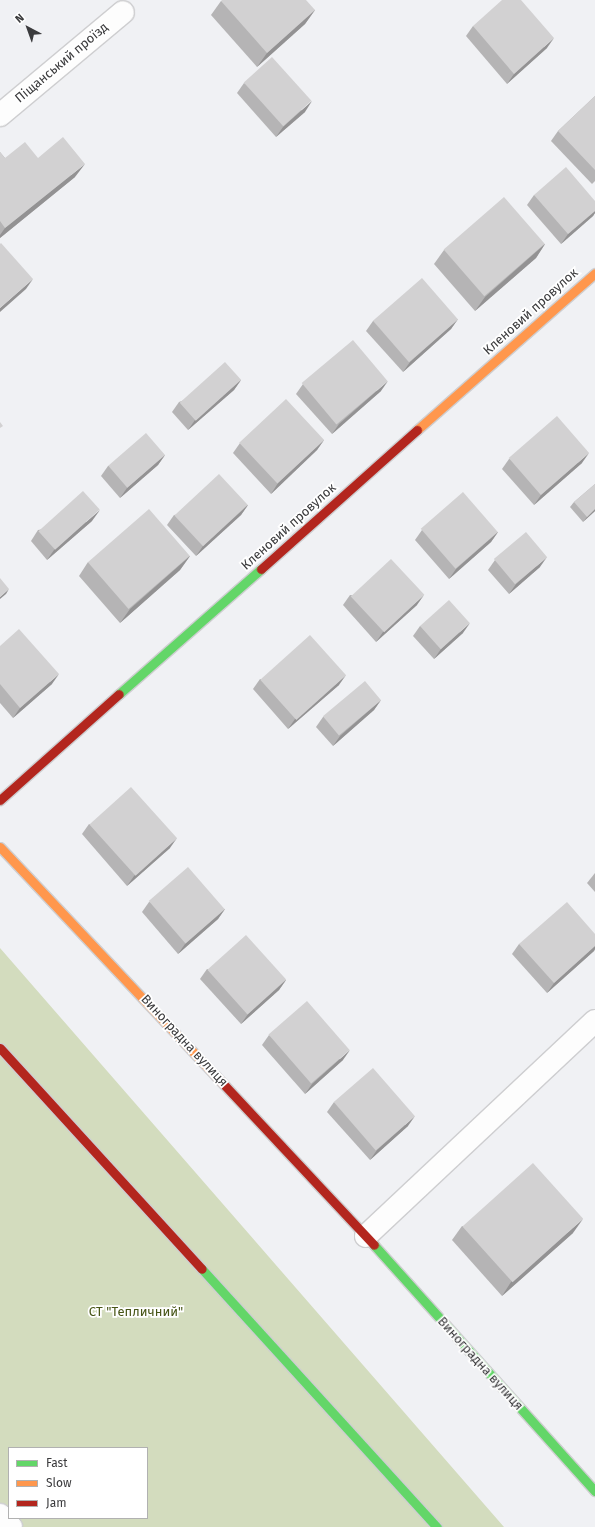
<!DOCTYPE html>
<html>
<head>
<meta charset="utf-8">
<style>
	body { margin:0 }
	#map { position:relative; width:595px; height:1527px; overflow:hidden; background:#f0f1f4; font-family:"Fira Sans",sans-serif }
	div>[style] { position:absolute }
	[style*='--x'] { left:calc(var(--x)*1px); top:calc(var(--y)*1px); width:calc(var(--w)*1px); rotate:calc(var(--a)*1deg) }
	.green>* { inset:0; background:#d3dcbe }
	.roads { filter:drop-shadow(1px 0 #ceced0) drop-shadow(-1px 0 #ceced0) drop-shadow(0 1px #ceced0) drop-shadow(0 -1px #ceced0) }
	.street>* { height:22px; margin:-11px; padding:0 11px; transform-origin:11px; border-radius:11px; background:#fdfdfd }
	.fast>* { height:9px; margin:-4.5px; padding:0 4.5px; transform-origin:4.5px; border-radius:4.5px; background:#63d668 }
	.slow>* { height:9px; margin:-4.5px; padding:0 4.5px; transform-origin:4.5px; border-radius:4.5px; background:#ff974d }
	.jam>* { height:9px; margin:-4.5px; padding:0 4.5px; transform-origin:4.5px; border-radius:4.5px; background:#b3261e }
	.wall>* { inset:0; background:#b5b4b5 }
	.shaded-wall>* { inset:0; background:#939293 }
	.building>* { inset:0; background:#d2d1d2; transform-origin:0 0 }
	span { translate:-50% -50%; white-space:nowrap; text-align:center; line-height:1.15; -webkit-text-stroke:3.5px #fff; paint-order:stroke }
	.street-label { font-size:13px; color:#3b3b3d }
	.park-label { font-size:13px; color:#475516 }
	.legend { position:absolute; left:8px; top:1447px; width:140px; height:72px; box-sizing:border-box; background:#fff; border:1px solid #b1b1b1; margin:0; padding:5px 7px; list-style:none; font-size:12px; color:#3b3b3d }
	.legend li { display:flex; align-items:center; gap:8px; height:20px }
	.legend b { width:20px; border:1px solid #b1b1b1 }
	.north { position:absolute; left:8px; top:8px; width:40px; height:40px; -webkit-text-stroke:3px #fff; paint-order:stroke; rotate:319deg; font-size:11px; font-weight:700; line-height:16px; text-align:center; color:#3b3b3d }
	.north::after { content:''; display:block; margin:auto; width:14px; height:18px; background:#3b3b3d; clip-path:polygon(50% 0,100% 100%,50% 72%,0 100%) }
</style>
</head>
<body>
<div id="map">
	<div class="green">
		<div style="clip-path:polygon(evenodd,0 948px,504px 1527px,0 1527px,0 948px,9px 1448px,147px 1448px,147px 1518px,9px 1518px,9px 1448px)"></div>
	</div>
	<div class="roads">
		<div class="street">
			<div style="--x:0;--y:115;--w:160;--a:-39.9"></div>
			<div style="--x:366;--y:1236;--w:314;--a:-43.2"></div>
			<div style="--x:0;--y:1515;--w:16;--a:47"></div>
		</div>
		<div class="fast">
			<div style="--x:119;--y:694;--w:189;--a:-41.4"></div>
			<div style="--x:374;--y:1245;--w:331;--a:48.1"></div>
			<div style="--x:202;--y:1269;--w:349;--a:47.7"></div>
		</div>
		<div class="slow">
			<div style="--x:417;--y:430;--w:237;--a:-41.4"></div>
			<div style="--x:0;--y:847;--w:315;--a:46.7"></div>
		</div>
		<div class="jam">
			<div style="--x:261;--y:569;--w:209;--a:-41.7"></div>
			<div style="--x:0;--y:800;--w:159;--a:-41.7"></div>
			<div style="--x:0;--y:1048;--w:299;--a:47.6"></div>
			<div style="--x:216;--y:1076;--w:231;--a:46.9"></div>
		</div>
	</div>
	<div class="wall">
		<div style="clip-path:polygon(221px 1px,315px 10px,305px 24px,257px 67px,211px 15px)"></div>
		<div style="clip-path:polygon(473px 26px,547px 48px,507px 84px,466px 36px)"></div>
		<div style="clip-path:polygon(244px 83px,305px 112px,276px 137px,237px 93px)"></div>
		<div style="clip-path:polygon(595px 96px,595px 181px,592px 184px,551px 141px,558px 131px)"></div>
		<div style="clip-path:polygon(0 152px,5px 158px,38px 158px,75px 177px,0 238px)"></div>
		<div style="clip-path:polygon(534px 195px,595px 201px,595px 213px,593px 216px,561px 244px,527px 205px)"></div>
		<div style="clip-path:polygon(545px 244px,536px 258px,475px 311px,434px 264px,444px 250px)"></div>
		<div style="clip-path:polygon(458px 319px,451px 329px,403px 372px,366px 331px,373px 321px)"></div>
		<div style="clip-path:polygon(241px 380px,234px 390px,188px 430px,172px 412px,179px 402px)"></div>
		<div style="clip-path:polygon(303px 384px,381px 391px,332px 434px,296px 394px)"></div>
		<div style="clip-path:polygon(324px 440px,317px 450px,271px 494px,233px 453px,240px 443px)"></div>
		<div style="clip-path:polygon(165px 455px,158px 465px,120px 498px,101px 476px,108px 466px)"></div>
		<div style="clip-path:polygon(509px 459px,582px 463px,534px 505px,502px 469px)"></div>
		<div style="clip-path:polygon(595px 484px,595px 511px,583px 522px,570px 507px,574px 502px)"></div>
		<div style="clip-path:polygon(248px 505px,241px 515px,196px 556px,167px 525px,174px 515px)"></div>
		<div style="clip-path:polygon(92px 521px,47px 560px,31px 541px,38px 530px)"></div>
		<div style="clip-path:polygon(422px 530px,498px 532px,491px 542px,449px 579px,415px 540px)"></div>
		<div style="clip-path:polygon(190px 556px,180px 570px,120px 623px,79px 576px,88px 562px)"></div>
		<div style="clip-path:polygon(495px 560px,540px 567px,509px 594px,488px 570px)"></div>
		<div style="clip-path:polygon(350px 595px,417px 605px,376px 642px,343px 605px)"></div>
		<div style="clip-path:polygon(420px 626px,463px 633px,434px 659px,413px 636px)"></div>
		<div style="clip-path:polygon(0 646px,52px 684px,13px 718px,0 703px)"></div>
		<div style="clip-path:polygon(260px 679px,339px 685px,288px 729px,253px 689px)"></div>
		<div style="clip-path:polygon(381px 700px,374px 710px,333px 746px,316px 727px,323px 717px)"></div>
		<div style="clip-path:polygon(89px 824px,170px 848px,127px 886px,82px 834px)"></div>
		<div style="clip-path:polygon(595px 873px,595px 892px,587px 883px)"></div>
		<div style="clip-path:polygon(149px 902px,225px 909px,218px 919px,178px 954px,142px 912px)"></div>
		<div style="clip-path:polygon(595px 934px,595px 949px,594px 951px,547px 993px,512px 954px,519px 944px)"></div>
		<div style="clip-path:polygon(207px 969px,286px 980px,279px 990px,241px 1024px,200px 979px)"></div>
		<div style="clip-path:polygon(269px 1035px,343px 1060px,305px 1094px,262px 1045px)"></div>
		<div style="clip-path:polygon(334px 1102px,408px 1126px,370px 1160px,327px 1112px)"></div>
		<div style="clip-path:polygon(462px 1226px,573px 1233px,502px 1296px,452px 1240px)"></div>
	</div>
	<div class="shaded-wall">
		<div style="clip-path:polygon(315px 10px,305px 24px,257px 67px,267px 53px)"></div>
		<div style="clip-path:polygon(554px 38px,547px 48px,507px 84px,514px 74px)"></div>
		<div style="clip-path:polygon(312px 101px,305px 112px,276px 137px,283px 127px)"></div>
		<div style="clip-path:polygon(85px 164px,75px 177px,0 238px,0 235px,5px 228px)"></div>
		<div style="clip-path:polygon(595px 211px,595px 213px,593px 216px,561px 244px,568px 234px)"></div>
		<div style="clip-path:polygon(545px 244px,536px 258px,475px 311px,485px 297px)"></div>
		<div style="clip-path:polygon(33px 279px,26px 289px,0 312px,0 308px)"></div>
		<div style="clip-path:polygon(458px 319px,451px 329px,403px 372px,410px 362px)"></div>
		<div style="clip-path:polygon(241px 380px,234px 390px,188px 430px,195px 420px)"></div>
		<div style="clip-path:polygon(388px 381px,381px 391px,332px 434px,339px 424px)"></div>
		<div style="clip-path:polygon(324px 440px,317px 450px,271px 494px,278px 483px)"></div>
		<div style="clip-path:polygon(589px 453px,582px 463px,534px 505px,541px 495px)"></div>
		<div style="clip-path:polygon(165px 455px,158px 465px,120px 498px,127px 488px)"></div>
		<div style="clip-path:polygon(248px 505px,241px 515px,196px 556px,203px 546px)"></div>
		<div style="clip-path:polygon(595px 509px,595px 511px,583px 522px,587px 517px)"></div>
		<div style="clip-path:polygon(100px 510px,92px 521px,47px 560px,54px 550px)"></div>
		<div style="clip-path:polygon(498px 532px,491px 542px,449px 579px,456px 569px)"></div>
		<div style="clip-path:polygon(190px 556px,180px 570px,120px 623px,130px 609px)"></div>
		<div style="clip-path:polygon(547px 557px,540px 567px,509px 594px,516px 584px)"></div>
		<div style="clip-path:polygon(9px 589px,6px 594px,0 599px,0 597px)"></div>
		<div style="clip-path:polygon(424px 595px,417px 605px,376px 642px,383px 632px)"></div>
		<div style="clip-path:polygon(470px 623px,463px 633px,434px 659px,441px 649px)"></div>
		<div style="clip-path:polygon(59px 674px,52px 684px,13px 718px,20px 708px)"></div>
		<div style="clip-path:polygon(346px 675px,339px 685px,288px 729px,295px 719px)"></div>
		<div style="clip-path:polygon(381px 700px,374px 710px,333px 746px,340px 736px)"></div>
		<div style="clip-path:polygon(177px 838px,170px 848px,127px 886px,134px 876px)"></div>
		<div style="clip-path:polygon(225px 909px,218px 919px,178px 954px,185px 944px)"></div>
		<div style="clip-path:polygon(595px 946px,595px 949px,594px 951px,547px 993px,554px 983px)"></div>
		<div style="clip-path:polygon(286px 980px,279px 990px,241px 1024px,248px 1014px)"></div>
		<div style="clip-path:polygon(350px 1050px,343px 1060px,305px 1094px,312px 1084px)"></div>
		<div style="clip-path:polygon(415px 1116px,408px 1126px,370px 1160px,377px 1150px)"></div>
		<div style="clip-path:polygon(583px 1219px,573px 1233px,502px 1296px,511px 1282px)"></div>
	</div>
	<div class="building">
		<div style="clip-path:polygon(222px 0,306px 0,315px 10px,267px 53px,221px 1px)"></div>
		<div style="clip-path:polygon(502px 0,521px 0,554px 38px,514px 74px,473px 26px)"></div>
		<div style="left:272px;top:57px;width:59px;height:38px;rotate:48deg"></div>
		<div style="clip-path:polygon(595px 96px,595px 170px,558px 131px)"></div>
		<div style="clip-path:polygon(63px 137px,85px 164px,5px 228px,0 221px,0 152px,5px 158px,25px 142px,38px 158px)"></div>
		<div style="clip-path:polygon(566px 167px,595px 201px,595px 211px,568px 234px,534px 195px)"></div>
		<div style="left:504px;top:197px;width:62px;height:80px;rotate:49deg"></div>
		<div style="clip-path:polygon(1px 243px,33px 279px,0 308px,0 244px)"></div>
		<div style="left:422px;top:278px;width:55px;height:65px;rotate:49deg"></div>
		<div style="left:353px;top:340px;width:54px;height:67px;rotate:50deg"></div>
		<div style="left:225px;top:362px;width:24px;height:61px;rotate:48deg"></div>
		<div style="left:286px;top:399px;width:56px;height:64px;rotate:47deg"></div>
		<div style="left:557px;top:416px;width:49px;height:64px;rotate:49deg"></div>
		<div style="clip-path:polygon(0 422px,3px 426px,0 428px)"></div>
		<div style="left:146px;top:433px;width:29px;height:50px;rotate:49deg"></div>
		<div style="left:219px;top:474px;width:42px;height:61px;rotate:47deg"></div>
		<div style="clip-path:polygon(595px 484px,595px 509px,587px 517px,574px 502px)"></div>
		<div style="left:83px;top:491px;width:25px;height:60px;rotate:48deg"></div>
		<div style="left:463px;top:492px;width:53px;height:56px;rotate:49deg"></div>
		<div style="left:149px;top:509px;width:62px;height:81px;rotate:49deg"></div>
		<div style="left:526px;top:532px;width:33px;height:42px;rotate:50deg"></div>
		<div style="left:391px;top:559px;width:49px;height:55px;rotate:47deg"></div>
		<div style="clip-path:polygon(0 578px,9px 589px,0 597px)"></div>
		<div style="left:449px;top:600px;width:31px;height:39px;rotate:48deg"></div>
		<div style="clip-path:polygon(19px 629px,59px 674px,20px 708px,0 684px,0 646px)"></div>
		<div style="left:310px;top:635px;width:54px;height:67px;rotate:48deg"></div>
		<div style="left:365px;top:681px;width:25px;height:55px;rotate:50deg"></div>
		<div style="left:131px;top:787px;width:69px;height:56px;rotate:48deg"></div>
		<div style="left:188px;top:867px;width:56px;height:52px;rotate:49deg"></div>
		<div style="clip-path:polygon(567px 902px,595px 934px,595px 946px,554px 983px,519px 944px)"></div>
		<div style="left:246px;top:935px;width:60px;height:52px;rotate:48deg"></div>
		<div style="left:307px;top:1001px;width:65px;height:51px;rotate:49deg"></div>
		<div style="left:373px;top:1068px;width:64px;height:52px;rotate:49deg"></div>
		<div style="left:533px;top:1163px;width:75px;height:95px;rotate:48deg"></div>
	</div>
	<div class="street-label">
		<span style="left:62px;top:63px;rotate:-40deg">Піщанський проїзд</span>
		<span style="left:531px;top:312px;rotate:-42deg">Кленовий провулок</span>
		<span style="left:289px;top:527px;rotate:-42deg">Кленовий провулок</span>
		<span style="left:184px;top:1041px;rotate:47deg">Виноградна вулиця</span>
		<span style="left:480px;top:1364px;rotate:48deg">Виноградна вулиця</span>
	</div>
	<div class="park-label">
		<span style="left:136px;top:1312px">СТ "Тепличний"</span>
	</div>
	<ul class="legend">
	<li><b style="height:5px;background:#63d668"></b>Fast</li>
	<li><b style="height:5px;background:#ff974d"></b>Slow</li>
	<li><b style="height:5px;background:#b3261e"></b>Jam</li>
	</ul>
	<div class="north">N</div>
</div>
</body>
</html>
